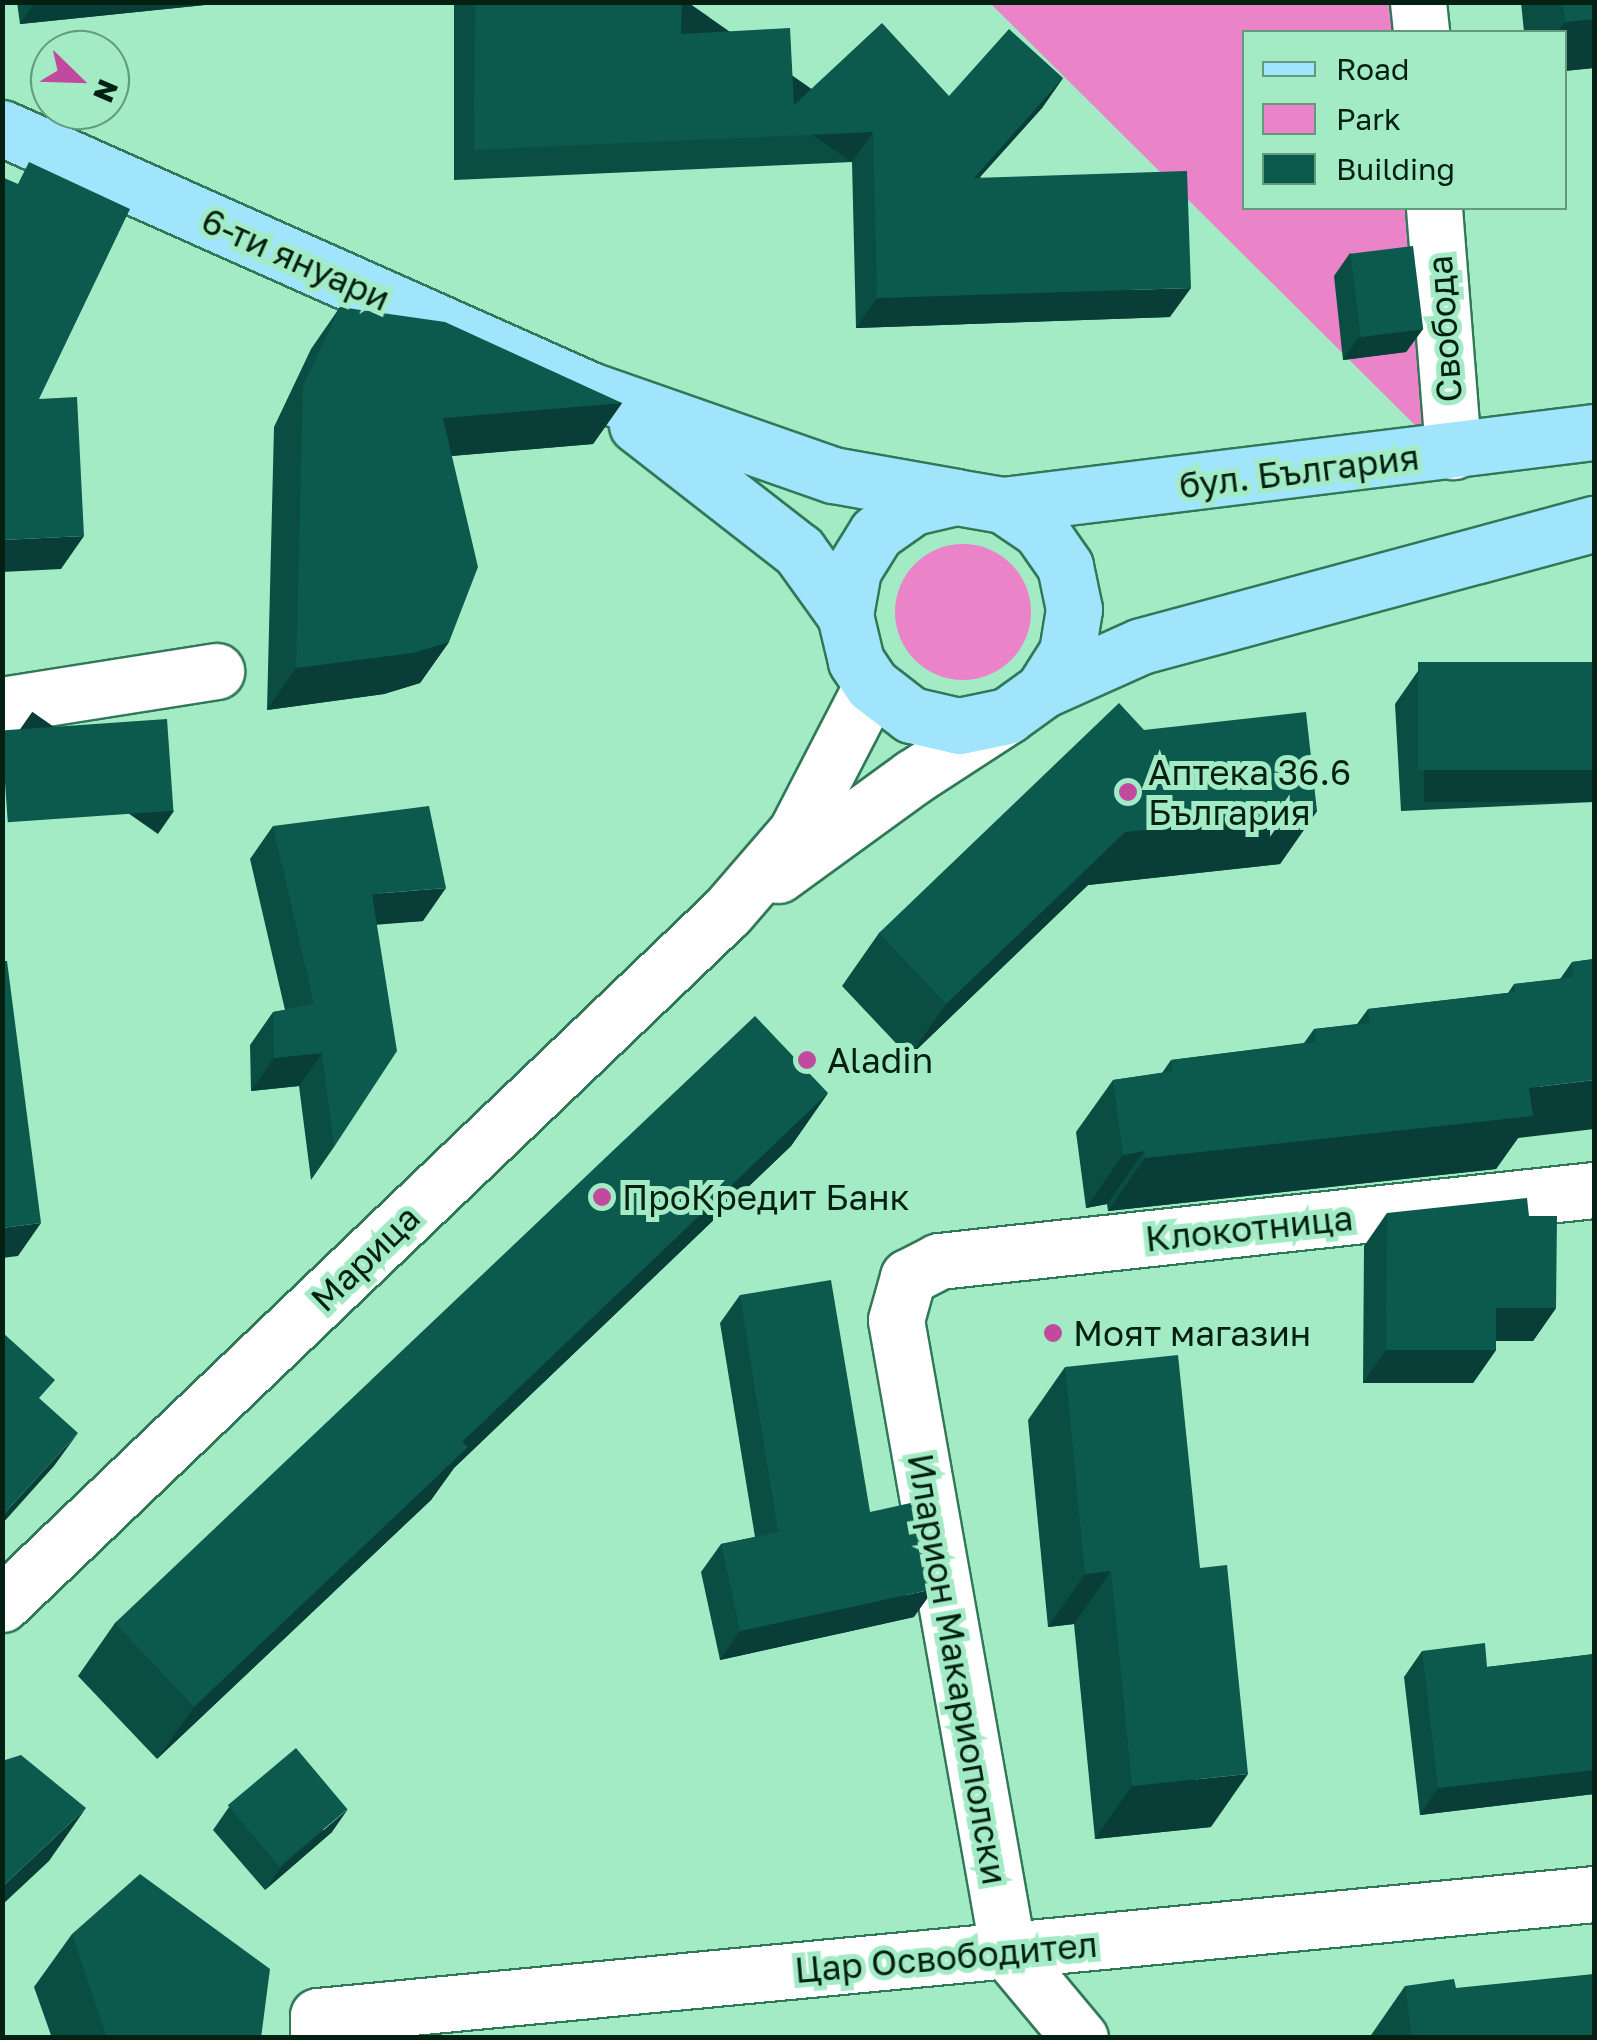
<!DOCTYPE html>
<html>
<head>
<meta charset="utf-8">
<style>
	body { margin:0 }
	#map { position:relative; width:1597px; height:2040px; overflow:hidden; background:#a3ebc5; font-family:"Golos Text",sans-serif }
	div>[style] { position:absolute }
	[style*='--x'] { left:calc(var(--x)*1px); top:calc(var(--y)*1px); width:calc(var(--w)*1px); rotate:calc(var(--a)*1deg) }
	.green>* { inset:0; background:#eb83c8 }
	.round { border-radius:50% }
	.roads { filter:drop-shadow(2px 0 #317858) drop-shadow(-2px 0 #317858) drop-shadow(0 2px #317858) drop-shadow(0 -2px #317858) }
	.minor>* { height:55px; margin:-27.5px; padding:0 27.5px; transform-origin:27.5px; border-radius:27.5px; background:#fff }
	.major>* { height:55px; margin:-27.5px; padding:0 27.5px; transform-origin:27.5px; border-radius:27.5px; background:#a0e5fb }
	.wall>* { inset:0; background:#0a4d43 }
	.shaded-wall>* { inset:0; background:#083e37; transform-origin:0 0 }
	.building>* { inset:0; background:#0c594e; transform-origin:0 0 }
	.dots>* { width:28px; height:28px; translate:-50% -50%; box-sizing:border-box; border:5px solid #a3ebc5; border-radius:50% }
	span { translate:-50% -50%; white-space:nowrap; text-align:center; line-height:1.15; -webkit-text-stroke:10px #a3ebc5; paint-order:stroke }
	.street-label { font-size:35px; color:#032013 }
	.poi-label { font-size:35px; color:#032013 }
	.left { translate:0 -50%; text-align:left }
	.frame { position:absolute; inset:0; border:5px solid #032013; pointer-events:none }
	.legend { position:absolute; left:1242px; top:30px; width:325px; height:180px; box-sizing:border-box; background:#a3ebc5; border:2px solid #639a7e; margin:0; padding:12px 18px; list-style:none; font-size:30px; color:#032013 }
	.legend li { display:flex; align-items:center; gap:20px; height:50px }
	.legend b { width:50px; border:2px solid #639a7e }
	.north { position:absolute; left:30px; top:30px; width:100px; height:100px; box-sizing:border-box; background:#a3ebc5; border:2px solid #639a7e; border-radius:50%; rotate:113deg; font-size:28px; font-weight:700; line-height:40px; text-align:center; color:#032013 }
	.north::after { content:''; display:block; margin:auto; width:35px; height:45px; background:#c24a9e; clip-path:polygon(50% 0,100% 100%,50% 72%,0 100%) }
</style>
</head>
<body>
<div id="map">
	<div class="green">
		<div style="clip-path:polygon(990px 3px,1390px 3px,1392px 32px,1244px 32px,1244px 208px,1409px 208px,1432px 442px)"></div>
		<div class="round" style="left:895px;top:544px;width:136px;height:136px"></div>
	</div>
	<div class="roads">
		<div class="minor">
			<div style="--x:1418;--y:2;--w:30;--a:84"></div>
			<div style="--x:1434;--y:208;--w:244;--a:85.5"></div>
			<div style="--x:2;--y:705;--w:217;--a:-9"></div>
			<div style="--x:778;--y:875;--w:167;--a:-36"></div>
			<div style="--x:913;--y:777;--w:112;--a:-33"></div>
			<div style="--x:2;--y:1604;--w:1002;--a:-43.67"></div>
			<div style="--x:727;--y:912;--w:106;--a:-49.2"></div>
			<div style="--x:796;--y:832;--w:165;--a:-62.7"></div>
			<div style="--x:318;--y:2038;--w:22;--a:-90"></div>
			<div style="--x:318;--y:2016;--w:1282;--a:-5.46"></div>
			<div style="--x:1080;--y:2038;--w:112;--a:-129.9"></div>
			<div style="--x:1008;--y:1952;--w:642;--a:-100.05"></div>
			<div style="--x:896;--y:1320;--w:45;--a:-74.4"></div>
			<div style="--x:908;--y:1277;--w:35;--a:-27"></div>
			<div style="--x:939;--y:1261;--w:659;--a:-6.19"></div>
		</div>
		<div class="major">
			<div style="--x:2;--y:128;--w:644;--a:24.02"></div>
			<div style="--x:590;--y:390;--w:257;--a:19.3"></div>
			<div style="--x:833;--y:475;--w:125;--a:10.1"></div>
			<div style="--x:956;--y:497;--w:48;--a:9.7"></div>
			<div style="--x:1003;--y:505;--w:45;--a:34"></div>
			<div style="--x:1040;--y:530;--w:44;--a:55.2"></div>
			<div style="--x:1065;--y:566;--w:44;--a:78.2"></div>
			<div style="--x:1074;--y:609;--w:44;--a:99.2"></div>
			<div style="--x:1067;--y:652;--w:45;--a:122.3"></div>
			<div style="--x:1043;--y:690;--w:44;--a:144.2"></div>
			<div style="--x:1007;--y:716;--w:49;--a:168.2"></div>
			<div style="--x:959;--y:726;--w:49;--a:-167.1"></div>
			<div style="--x:911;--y:715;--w:49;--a:-142.4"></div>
			<div style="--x:872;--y:685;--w:29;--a:-124"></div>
			<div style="--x:856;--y:661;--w:47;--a:-103.4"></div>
			<div style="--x:845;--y:615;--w:46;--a:-79.9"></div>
			<div style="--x:853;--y:570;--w:44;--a:-58.1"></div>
			<div style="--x:876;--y:533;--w:45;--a:-35.1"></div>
			<div style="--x:913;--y:507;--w:44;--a:-13.1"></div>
			<div style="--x:637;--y:425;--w:205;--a:37.9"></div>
			<div style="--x:799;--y:551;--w:79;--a:54.3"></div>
			<div style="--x:1003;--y:505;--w:595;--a:-7.04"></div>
			<div style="--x:1043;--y:690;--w:107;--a:-24.2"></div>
			<div style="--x:1141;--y:646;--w:469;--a:-15.1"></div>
		</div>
	</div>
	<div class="wall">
		<div style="clip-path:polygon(17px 2px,234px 2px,20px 24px)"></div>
		<div style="clip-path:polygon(454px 2px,682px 2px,681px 34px,794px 105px,949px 96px,1063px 78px,1042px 108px,980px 177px,1170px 317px,856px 328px,852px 162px,454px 180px)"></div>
		<div style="clip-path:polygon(1521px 2px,1594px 2px,1594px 68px,1564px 71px,1564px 32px,1524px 32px)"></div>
		<div style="clip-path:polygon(1350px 253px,1423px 329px,1406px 352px,1343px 360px,1334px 276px)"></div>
		<div style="clip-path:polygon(340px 307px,622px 403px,593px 444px,452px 456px,449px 642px,420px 683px,384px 694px,267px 710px,274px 427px,311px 349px)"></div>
		<div style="clip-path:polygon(1594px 662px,1594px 802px,1401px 811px,1395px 704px,1418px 671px)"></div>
		<div style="clip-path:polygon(1144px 730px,1317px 811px,1280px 864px,1088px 885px,909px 1057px,842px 986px,879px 933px)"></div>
		<div style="clip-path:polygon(273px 826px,423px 921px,377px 924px,334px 1147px,311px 1180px,299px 1086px,251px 1091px,250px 1045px,273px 1012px,285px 1010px,250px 859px)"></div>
		<div style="clip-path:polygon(1594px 959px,1518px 1138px,1496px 1169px,1108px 1211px,1107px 1204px,1086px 1208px,1076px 1132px,1113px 1080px,1162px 1073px,1171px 1060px,1304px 1043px,1314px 1029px,1357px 1024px,1368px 1009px,1508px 993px,1514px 984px,1560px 979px,1572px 962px)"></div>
		<div style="clip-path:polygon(828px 1093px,791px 1146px,454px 1468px,431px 1500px,157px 1759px,78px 1676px,115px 1623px)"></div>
		<div style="clip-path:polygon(1387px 1213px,1529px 1216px,1556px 1308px,1533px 1341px,1496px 1341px,1496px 1350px,1473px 1383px,1363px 1383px,1364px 1246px)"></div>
		<div style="clip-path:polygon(740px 1295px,870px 1512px,914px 1617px,720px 1660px,701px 1572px,721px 1544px,755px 1537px,720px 1323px)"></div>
		<div style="clip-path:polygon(1065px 1367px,1211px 1827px,1095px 1839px,1074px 1624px,1048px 1627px,1028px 1420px)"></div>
		<div style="clip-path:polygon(1422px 1651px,1487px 1667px,1594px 1654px,1594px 1794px,1420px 1815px,1404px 1677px)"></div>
		<div style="clip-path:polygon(229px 1807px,332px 1832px,265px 1890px,213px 1830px)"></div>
		<div style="clip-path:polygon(72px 1934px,261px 2038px,52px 2038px,34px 1987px)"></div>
		<div style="clip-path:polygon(1405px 1986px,1456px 1988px,1594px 2038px,1369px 2038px)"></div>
	</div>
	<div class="shaded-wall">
		<div style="clip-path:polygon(35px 2px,234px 2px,20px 24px)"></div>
		<div style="clip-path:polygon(1594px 19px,1594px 68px,1564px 71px,1564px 32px,1557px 32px,1565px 22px)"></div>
		<div style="clip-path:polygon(1063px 78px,1042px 108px,953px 207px,974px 178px)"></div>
		<div style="left:873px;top:132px;width:37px;height:399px;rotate:125deg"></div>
		<div style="clip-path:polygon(1191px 288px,1170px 317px,856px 328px,877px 298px)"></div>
		<div style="clip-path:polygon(1423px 329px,1406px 352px,1343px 360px,1359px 337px)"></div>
		<div style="clip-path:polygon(622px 403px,593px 444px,414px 459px,443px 418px)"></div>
		<div style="clip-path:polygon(84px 536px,61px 569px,2px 572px,2px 540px)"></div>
		<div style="clip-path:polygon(449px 642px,420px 683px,384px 694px,267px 710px,296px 668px)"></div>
		<div style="left:1594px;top:770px;width:32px;height:170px;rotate:90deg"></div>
		<div style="left:174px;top:811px;width:28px;height:173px;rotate:125deg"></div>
		<div style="clip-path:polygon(1317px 811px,1280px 864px,1088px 885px,909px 1057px,946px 1004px,1125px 832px)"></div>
		<div style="clip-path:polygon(446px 888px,423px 921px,349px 927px,372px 894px)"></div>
		<div style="clip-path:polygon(322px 1053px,299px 1086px,251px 1091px,274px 1058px)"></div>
		<div style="clip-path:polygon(1594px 1080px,1594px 1129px,1518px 1138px,1496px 1169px,1108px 1211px,1145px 1158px,1529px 1088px)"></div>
		<div style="clip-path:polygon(828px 1093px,791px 1146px,454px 1468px,431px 1500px,157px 1759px,194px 1707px,462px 1442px)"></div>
		<div style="clip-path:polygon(1144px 1151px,1107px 1204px,1086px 1208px,1123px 1155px)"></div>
		<div style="clip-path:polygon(41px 1223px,18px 1256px,2px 1258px,2px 1228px)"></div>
		<div style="clip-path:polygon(1496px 1308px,1556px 1308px,1533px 1341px,1473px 1341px)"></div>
		<div style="clip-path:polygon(1386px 1350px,1496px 1350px,1473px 1383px,1363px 1383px)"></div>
		<div style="clip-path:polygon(78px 1433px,54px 1466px,2px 1524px,2px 1516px)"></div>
		<div style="clip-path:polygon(1111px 1571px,1074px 1624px,1048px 1627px,1085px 1574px)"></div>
		<div style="clip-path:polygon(934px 1589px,914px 1617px,720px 1660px,740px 1631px)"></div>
		<div style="clip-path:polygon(1594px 1770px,1594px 1794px,1420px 1815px,1438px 1788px)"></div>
		<div style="clip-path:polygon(1248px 1774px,1211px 1827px,1095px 1839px,1132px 1786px)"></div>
		<div style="clip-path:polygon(86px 1808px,49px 1861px,2px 1905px,2px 1887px)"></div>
		<div style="clip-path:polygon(348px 1809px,332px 1832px,265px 1890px,281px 1867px)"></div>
	</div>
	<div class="building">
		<div style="clip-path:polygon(475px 2px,682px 2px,681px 34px,790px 28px,794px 105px,882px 23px,949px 96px,1009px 29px,1063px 78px,974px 178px,1187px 171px,1191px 288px,877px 298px,873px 132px,474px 150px)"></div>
		<div style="clip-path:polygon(1563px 2px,1594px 2px,1594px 19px,1565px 22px)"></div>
		<div style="clip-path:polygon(29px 162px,130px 209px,39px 399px,77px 397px,84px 536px,2px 540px,2px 177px,18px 184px)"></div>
		<div style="left:1413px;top:246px;width:84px;height:63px;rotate:83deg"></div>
		<div style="clip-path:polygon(340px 307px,445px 322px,622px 403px,443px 418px,478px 567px,449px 642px,413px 653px,296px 668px,303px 386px)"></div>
		<div style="left:1594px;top:662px;width:108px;height:176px;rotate:90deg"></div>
		<div style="clip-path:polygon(1119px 703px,1144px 730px,1306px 712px,1317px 811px,1125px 832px,946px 1004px,879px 933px)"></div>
		<div style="left:167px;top:719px;width:92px;height:166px;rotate:86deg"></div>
		<div style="clip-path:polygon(429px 806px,446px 888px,372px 894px,397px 1051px,334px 1147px,322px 1053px,274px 1058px,273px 1012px,314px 1004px,273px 826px)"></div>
		<div style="clip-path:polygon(1594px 959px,1594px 1080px,1529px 1088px,1533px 1116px,1145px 1158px,1144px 1151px,1123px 1155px,1113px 1080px,1173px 1071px,1171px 1060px,1316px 1042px,1314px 1029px,1370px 1023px,1368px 1009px,1515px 992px,1514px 984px,1573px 977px,1572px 962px)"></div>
		<div style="clip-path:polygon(2px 961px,7px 961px,41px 1223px,2px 1228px)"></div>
		<div style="clip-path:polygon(755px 1016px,828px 1093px,462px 1442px,468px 1447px,194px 1707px,115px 1623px)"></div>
		<div style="clip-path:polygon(1527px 1198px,1529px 1216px,1557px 1216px,1556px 1308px,1496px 1308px,1496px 1350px,1386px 1350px,1387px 1213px)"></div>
		<div style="clip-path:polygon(831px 1280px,870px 1512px,915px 1502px,934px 1589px,740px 1631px,721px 1544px,778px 1532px,740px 1295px)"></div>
		<div style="clip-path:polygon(2px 1332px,55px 1380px,39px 1398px,78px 1433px,2px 1516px)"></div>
		<div style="clip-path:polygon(1178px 1355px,1200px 1568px,1227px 1565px,1248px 1774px,1132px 1786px,1111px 1571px,1085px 1574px,1065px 1367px)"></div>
		<div style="clip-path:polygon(1485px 1643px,1487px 1667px,1594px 1654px,1594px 1770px,1438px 1788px,1422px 1651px)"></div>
		<div style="left:296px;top:1748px;width:80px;height:89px;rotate:50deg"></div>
		<div style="clip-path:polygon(21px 1755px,86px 1808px,2px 1887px,2px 1761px)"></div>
		<div style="clip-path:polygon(140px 1874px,270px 1969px,261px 2038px,107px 2038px,72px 1934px)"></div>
		<div style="clip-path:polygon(1594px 1974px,1594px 2038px,1412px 2038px,1405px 1986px,1454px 1979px,1456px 1988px)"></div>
	</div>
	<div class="dots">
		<div style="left:1128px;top:792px;background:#c24a9e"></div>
		<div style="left:807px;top:1060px;background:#c24a9e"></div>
		<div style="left:602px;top:1197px;background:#c24a9e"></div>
		<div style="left:1053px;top:1333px;background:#c24a9e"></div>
	</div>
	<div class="street-label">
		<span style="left:296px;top:259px;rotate:24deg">6-ти януари</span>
		<span style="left:1444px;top:329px;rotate:-94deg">Свобода</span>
		<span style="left:1299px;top:471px;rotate:-7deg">бул. България</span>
		<span style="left:1249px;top:1228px;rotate:-6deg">Клокотница</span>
		<span style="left:365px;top:1258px;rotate:-44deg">Марица</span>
		<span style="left:958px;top:1669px;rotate:80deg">Иларион Макариополски</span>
		<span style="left:946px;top:1957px;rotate:-5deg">Цар Освободител</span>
	</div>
	<div class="poi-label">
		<span class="left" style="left:1148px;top:792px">Аптека 36.6<br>България</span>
		<span class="left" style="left:827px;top:1060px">Aladin</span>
		<span class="left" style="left:622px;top:1197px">ПроКредит Банк</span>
		<span class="left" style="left:1073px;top:1333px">Моят магазин</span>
	</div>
	<div class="frame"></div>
	<ul class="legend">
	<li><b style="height:12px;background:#a0e5fb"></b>Road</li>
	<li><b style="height:28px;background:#eb83c8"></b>Park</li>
	<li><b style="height:28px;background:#0c594e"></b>Building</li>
	</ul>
	<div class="north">N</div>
</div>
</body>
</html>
